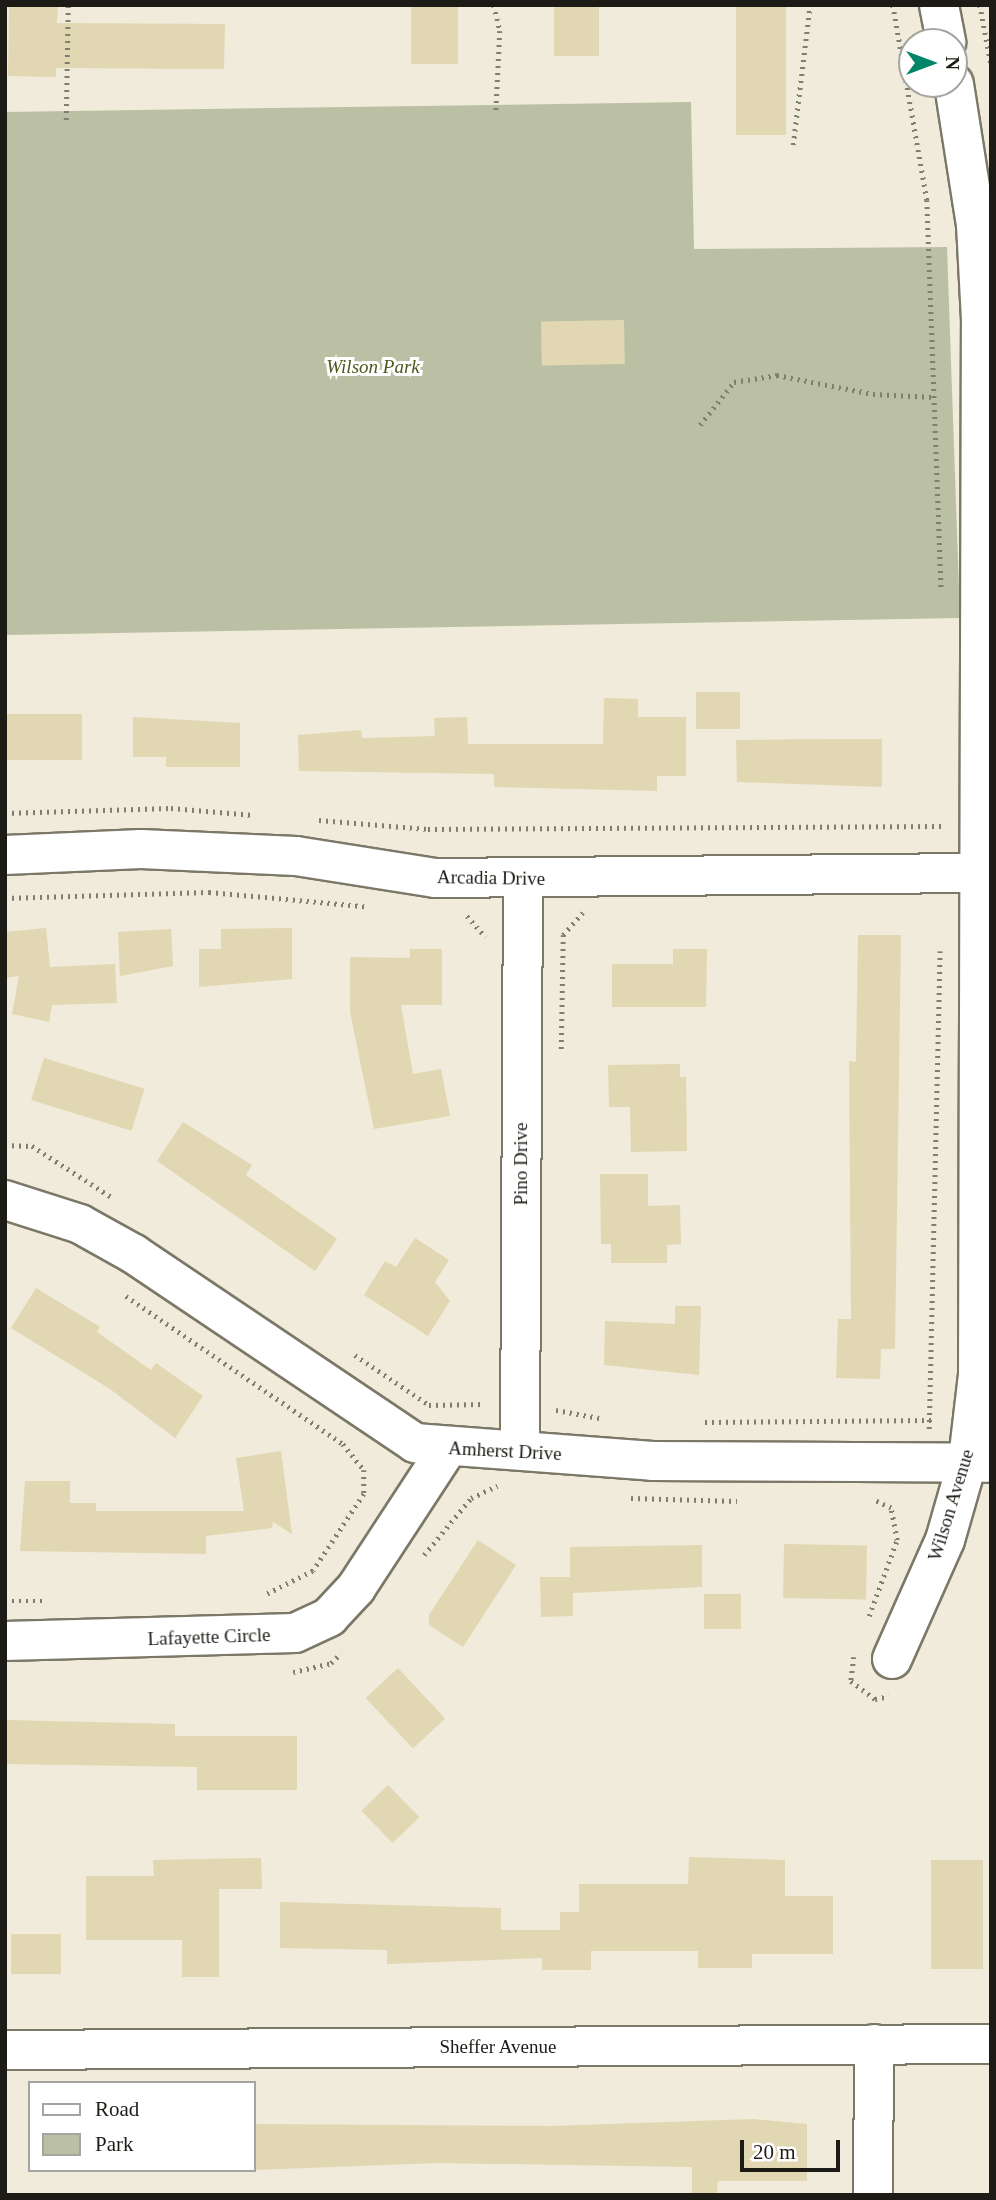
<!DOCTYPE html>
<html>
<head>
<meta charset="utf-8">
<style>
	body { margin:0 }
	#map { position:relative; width:996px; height:2200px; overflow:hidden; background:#f0ebda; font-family:"Times New Roman",serif }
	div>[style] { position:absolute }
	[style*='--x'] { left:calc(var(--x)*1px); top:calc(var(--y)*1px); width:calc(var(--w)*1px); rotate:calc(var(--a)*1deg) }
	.green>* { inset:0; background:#bbc0a4 }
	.building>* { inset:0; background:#e1d7b2; transform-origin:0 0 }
	.path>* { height:4.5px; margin-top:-2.25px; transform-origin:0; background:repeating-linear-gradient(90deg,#807d71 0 2px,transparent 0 7px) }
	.roads { filter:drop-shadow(2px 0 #7c7868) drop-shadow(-2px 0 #7c7868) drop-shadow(0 2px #7c7868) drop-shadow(0 -2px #7c7868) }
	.street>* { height:38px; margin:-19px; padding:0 19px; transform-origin:19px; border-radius:19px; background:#fff }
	span { translate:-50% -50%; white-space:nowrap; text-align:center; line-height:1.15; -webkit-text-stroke:6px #fff; paint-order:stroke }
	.park-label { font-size:19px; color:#4f551b; font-style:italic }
	.street-label { font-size:19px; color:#1d1b15 }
	.frame { position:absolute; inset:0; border:7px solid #1d1b15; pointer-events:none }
	.legend { position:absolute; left:28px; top:2081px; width:228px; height:91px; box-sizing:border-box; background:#fff; border:2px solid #a5a4a1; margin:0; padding:9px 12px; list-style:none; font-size:21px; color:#1d1b15 }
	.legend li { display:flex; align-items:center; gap:14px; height:35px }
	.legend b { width:35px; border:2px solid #a5a4a1 }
	.north { position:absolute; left:898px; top:28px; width:70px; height:70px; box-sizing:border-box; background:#fff; border:2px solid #a5a4a1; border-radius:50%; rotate:90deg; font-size:19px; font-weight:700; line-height:28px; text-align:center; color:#1d1b15 }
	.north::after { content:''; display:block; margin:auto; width:24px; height:32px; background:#018568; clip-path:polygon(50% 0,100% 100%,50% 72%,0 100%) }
	.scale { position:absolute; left:740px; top:2140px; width:100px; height:32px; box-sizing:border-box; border:4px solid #1d1b15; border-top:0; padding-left:9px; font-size:21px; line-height:24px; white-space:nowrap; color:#1d1b15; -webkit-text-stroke:5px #fff; paint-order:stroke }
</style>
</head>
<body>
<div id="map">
	<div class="green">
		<div style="clip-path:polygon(691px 102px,694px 249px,947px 247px,960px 618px,5px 635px,5px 112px)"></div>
	</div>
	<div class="building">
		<div style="clip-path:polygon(9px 5px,58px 5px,57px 23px,225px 24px,224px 69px,56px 68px,56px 77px,8px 76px)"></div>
		<div style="left:411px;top:5px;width:47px;height:59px"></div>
		<div style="left:554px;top:5px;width:45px;height:51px"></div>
		<div style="left:736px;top:5px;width:50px;height:130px"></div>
		<div style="left:624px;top:320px;width:44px;height:83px;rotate:89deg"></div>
		<div style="left:740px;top:692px;width:37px;height:44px;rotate:90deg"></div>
		<div style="clip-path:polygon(604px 698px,638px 699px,638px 717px,686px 717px,686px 776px,657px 776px,657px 791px,494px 787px,494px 774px,299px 771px,298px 735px,361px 730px,362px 738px,435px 736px,434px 718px,467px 717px,468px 744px,603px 744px)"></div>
		<div style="left:5px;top:714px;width:77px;height:46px"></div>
		<div style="clip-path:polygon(133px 717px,240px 723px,240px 767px,166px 767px,166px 757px,133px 757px)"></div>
		<div style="clip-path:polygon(821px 739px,882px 739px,882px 787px,737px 782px,736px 740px)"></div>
		<div style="clip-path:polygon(46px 928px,50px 967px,115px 964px,117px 1003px,52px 1005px,49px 1022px,12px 1014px,19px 976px,5px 978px,5px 932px)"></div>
		<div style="clip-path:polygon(292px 928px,292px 979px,199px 987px,199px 949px,221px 949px,221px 929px)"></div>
		<div style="clip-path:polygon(171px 929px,173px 966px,120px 976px,118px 932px)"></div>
		<div style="clip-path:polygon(858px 935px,901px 935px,895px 1349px,881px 1349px,880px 1379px,836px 1378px,838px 1319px,851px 1319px,849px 1061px,856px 1062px)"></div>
		<div style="clip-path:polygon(410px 949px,442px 949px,442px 1005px,401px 1005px,413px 1074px,441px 1069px,450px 1116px,374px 1129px,350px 1012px,350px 957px,410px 958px)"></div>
		<div style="clip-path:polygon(673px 949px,707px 949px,706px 1007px,612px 1007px,612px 964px,673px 964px)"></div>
		<div style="left:44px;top:1058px;width:105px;height:44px;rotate:17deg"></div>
		<div style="clip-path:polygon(680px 1064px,680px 1077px,686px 1077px,687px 1151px,631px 1152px,630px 1107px,609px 1107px,608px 1065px)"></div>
		<div style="clip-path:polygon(183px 1122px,252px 1165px,246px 1175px,337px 1239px,315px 1271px,157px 1161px)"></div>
		<div style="clip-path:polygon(600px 1174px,648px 1174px,648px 1206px,680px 1205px,681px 1244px,667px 1245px,667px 1263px,611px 1263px,611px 1244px,601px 1244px)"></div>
		<div style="clip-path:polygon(415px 1238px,449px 1260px,435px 1282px,450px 1301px,428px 1336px,364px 1295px,385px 1261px,396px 1267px)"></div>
		<div style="clip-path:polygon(36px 1288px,100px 1327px,97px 1332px,151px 1370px,156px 1363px,203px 1396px,175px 1438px,110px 1389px,11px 1328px)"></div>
		<div style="clip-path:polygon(675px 1306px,701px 1306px,699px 1375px,604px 1365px,605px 1321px,675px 1324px)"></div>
		<div style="clip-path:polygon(281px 1451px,292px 1534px,273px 1522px,272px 1528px,206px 1536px,206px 1554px,20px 1551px,25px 1481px,70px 1481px,70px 1503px,96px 1503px,96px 1511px,244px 1511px,236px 1458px)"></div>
		<div style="clip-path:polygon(478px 1540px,516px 1565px,463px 1647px,429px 1625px,429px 1615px)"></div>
		<div style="left:784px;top:1544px;width:83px;height:54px;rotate:1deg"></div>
		<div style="clip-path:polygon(702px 1545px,702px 1587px,573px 1593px,573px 1616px,541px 1617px,540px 1577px,570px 1577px,570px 1547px)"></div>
		<div style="left:704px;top:1594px;width:37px;height:35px"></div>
		<div style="left:398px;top:1668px;width:69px;height:44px;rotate:47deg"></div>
		<div style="clip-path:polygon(5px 1720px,175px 1724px,175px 1736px,297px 1736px,297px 1790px,197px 1790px,197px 1767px,5px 1764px)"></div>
		<div style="left:388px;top:1785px;width:45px;height:37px;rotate:46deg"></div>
		<div style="clip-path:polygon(689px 1857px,785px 1860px,785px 1896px,833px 1896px,833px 1954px,752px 1954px,752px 1968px,698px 1968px,698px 1951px,591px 1951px,591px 1970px,542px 1970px,542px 1958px,387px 1964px,387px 1950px,280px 1948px,280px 1902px,501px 1908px,501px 1930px,560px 1930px,560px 1912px,579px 1912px,579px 1884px,688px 1884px)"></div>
		<div style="clip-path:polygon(261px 1858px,262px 1889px,219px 1889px,219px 1977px,182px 1977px,182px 1940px,86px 1940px,86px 1876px,154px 1876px,153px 1860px)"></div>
		<div style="left:931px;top:1860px;width:52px;height:109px"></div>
		<div style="left:11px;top:1934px;width:50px;height:40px"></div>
		<div style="clip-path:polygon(754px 2119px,807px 2124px,807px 2181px,718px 2181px,717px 2195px,692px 2195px,692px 2167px,437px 2163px,254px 2170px,254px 2124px,552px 2126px)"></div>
	</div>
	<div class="path">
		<div style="--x:494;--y:5;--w:27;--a:77"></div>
		<div style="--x:500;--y:31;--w:81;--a:92.8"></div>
		<div style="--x:893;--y:5;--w:198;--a:80.1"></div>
		<div style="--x:927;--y:200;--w:389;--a:87.9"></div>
		<div style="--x:980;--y:5;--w:60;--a:79.4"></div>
		<div style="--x:66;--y:120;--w:115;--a:-89"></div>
		<div style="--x:793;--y:145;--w:141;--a:-83.1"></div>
		<div style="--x:700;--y:425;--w:55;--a:-51.7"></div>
		<div style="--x:734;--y:382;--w:44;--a:-9.2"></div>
		<div style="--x:777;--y:375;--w:98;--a:11.2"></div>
		<div style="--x:873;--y:394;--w:61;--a:2.8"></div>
		<div style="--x:5;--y:813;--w:166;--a:-1.7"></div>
		<div style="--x:171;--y:808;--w:83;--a:4.8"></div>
		<div style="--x:319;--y:820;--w:109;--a:4.7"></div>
		<div style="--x:428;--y:829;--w:518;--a:-0.33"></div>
		<div style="--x:5;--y:898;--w:204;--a:-1.7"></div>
		<div style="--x:209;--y:892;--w:156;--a:5.2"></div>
		<div style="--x:467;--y:916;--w:28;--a:48"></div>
		<div style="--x:561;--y:1049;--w:114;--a:-89"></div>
		<div style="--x:563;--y:935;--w:30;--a:-49"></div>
		<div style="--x:5;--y:1145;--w:27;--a:2"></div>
		<div style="--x:32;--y:1146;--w:96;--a:32.7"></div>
		<div style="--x:126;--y:1296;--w:263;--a:34.3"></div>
		<div style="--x:343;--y:1444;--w:33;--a:51"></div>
		<div style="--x:364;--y:1470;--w:24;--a:90"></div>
		<div style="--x:364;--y:1494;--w:92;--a:123.5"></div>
		<div style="--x:313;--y:1571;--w:54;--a:153.4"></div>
		<div style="--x:355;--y:1355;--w:89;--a:34"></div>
		<div style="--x:429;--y:1405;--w:56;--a:-1"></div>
		<div style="--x:556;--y:1410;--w:44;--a:10.5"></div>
		<div style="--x:705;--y:1422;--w:226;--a:-0.5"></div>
		<div style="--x:929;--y:1429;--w:478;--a:-88.7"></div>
		<div style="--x:631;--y:1498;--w:106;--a:1.6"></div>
		<div style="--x:424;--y:1555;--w:74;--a:-50.5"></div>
		<div style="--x:471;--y:1498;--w:29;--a:-25"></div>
		<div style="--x:5;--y:1601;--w:41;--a:0"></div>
		<div style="--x:869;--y:1616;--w:81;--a:-69.8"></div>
		<div style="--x:897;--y:1540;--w:33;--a:-101"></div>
		<div style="--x:891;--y:1508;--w:21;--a:-155"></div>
		<div style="--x:854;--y:1657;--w:24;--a:97"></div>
		<div style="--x:851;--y:1681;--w:30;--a:37"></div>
		<div style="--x:875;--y:1699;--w:14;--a:-12"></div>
		<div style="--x:293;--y:1672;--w:39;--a:-13"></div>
		<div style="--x:331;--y:1663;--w:14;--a:-45"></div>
	</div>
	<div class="roads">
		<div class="street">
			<div style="--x:939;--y:5;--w:38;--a:79"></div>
			<div style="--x:5;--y:855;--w:136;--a:-2.5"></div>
			<div style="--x:141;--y:849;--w:155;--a:2.6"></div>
			<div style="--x:296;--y:856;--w:141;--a:9"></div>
			<div style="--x:435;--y:878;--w:544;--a:-0.53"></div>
			<div style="--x:5;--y:1200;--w:79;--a:17.7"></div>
			<div style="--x:80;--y:1224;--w:62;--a:29.1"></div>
			<div style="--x:134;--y:1254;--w:339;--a:33.9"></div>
			<div style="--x:415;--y:1443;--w:238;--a:4.3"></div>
			<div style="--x:652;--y:1461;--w:339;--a:0.3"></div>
			<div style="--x:520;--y:1449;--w:570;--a:-89.7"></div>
			<div style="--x:5;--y:1641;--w:290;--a:-1.6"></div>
			<div style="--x:295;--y:1633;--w:38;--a:-25"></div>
			<div style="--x:329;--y:1617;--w:40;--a:-47"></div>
			<div style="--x:356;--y:1588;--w:166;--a:-56.8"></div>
			<div style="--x:892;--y:1659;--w:130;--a:-66"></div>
			<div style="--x:945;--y:1540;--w:83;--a:-74"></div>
			<div style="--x:968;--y:1460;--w:86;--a:-83.3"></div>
			<div style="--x:978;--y:1375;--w:1055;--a:-89.84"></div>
			<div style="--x:981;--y:320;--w:95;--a:-93"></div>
			<div style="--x:976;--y:225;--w:143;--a:-98.9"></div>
			<div style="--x:5;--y:2050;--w:986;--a:-0.35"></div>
			<div style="--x:873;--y:2195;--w:151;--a:-89.6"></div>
		</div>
	</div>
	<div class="park-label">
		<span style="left:373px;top:367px">Wilson Park</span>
	</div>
	<div class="street-label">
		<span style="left:491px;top:878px;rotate:1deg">Arcadia Drive</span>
		<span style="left:521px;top:1164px;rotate:-90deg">Pino Drive</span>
		<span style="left:505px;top:1451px;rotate:3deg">Amherst Drive</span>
		<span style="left:951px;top:1505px;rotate:-73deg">Wilson Avenue</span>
		<span style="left:209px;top:1637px;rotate:-2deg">Lafayette Circle</span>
		<span style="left:498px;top:2047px">Sheffer Avenue</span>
	</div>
	<div class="frame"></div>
	<ul class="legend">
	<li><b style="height:9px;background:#fff"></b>Road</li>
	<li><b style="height:19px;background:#bbc0a4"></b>Park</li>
	</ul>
	<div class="north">N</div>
	<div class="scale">20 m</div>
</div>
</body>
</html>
